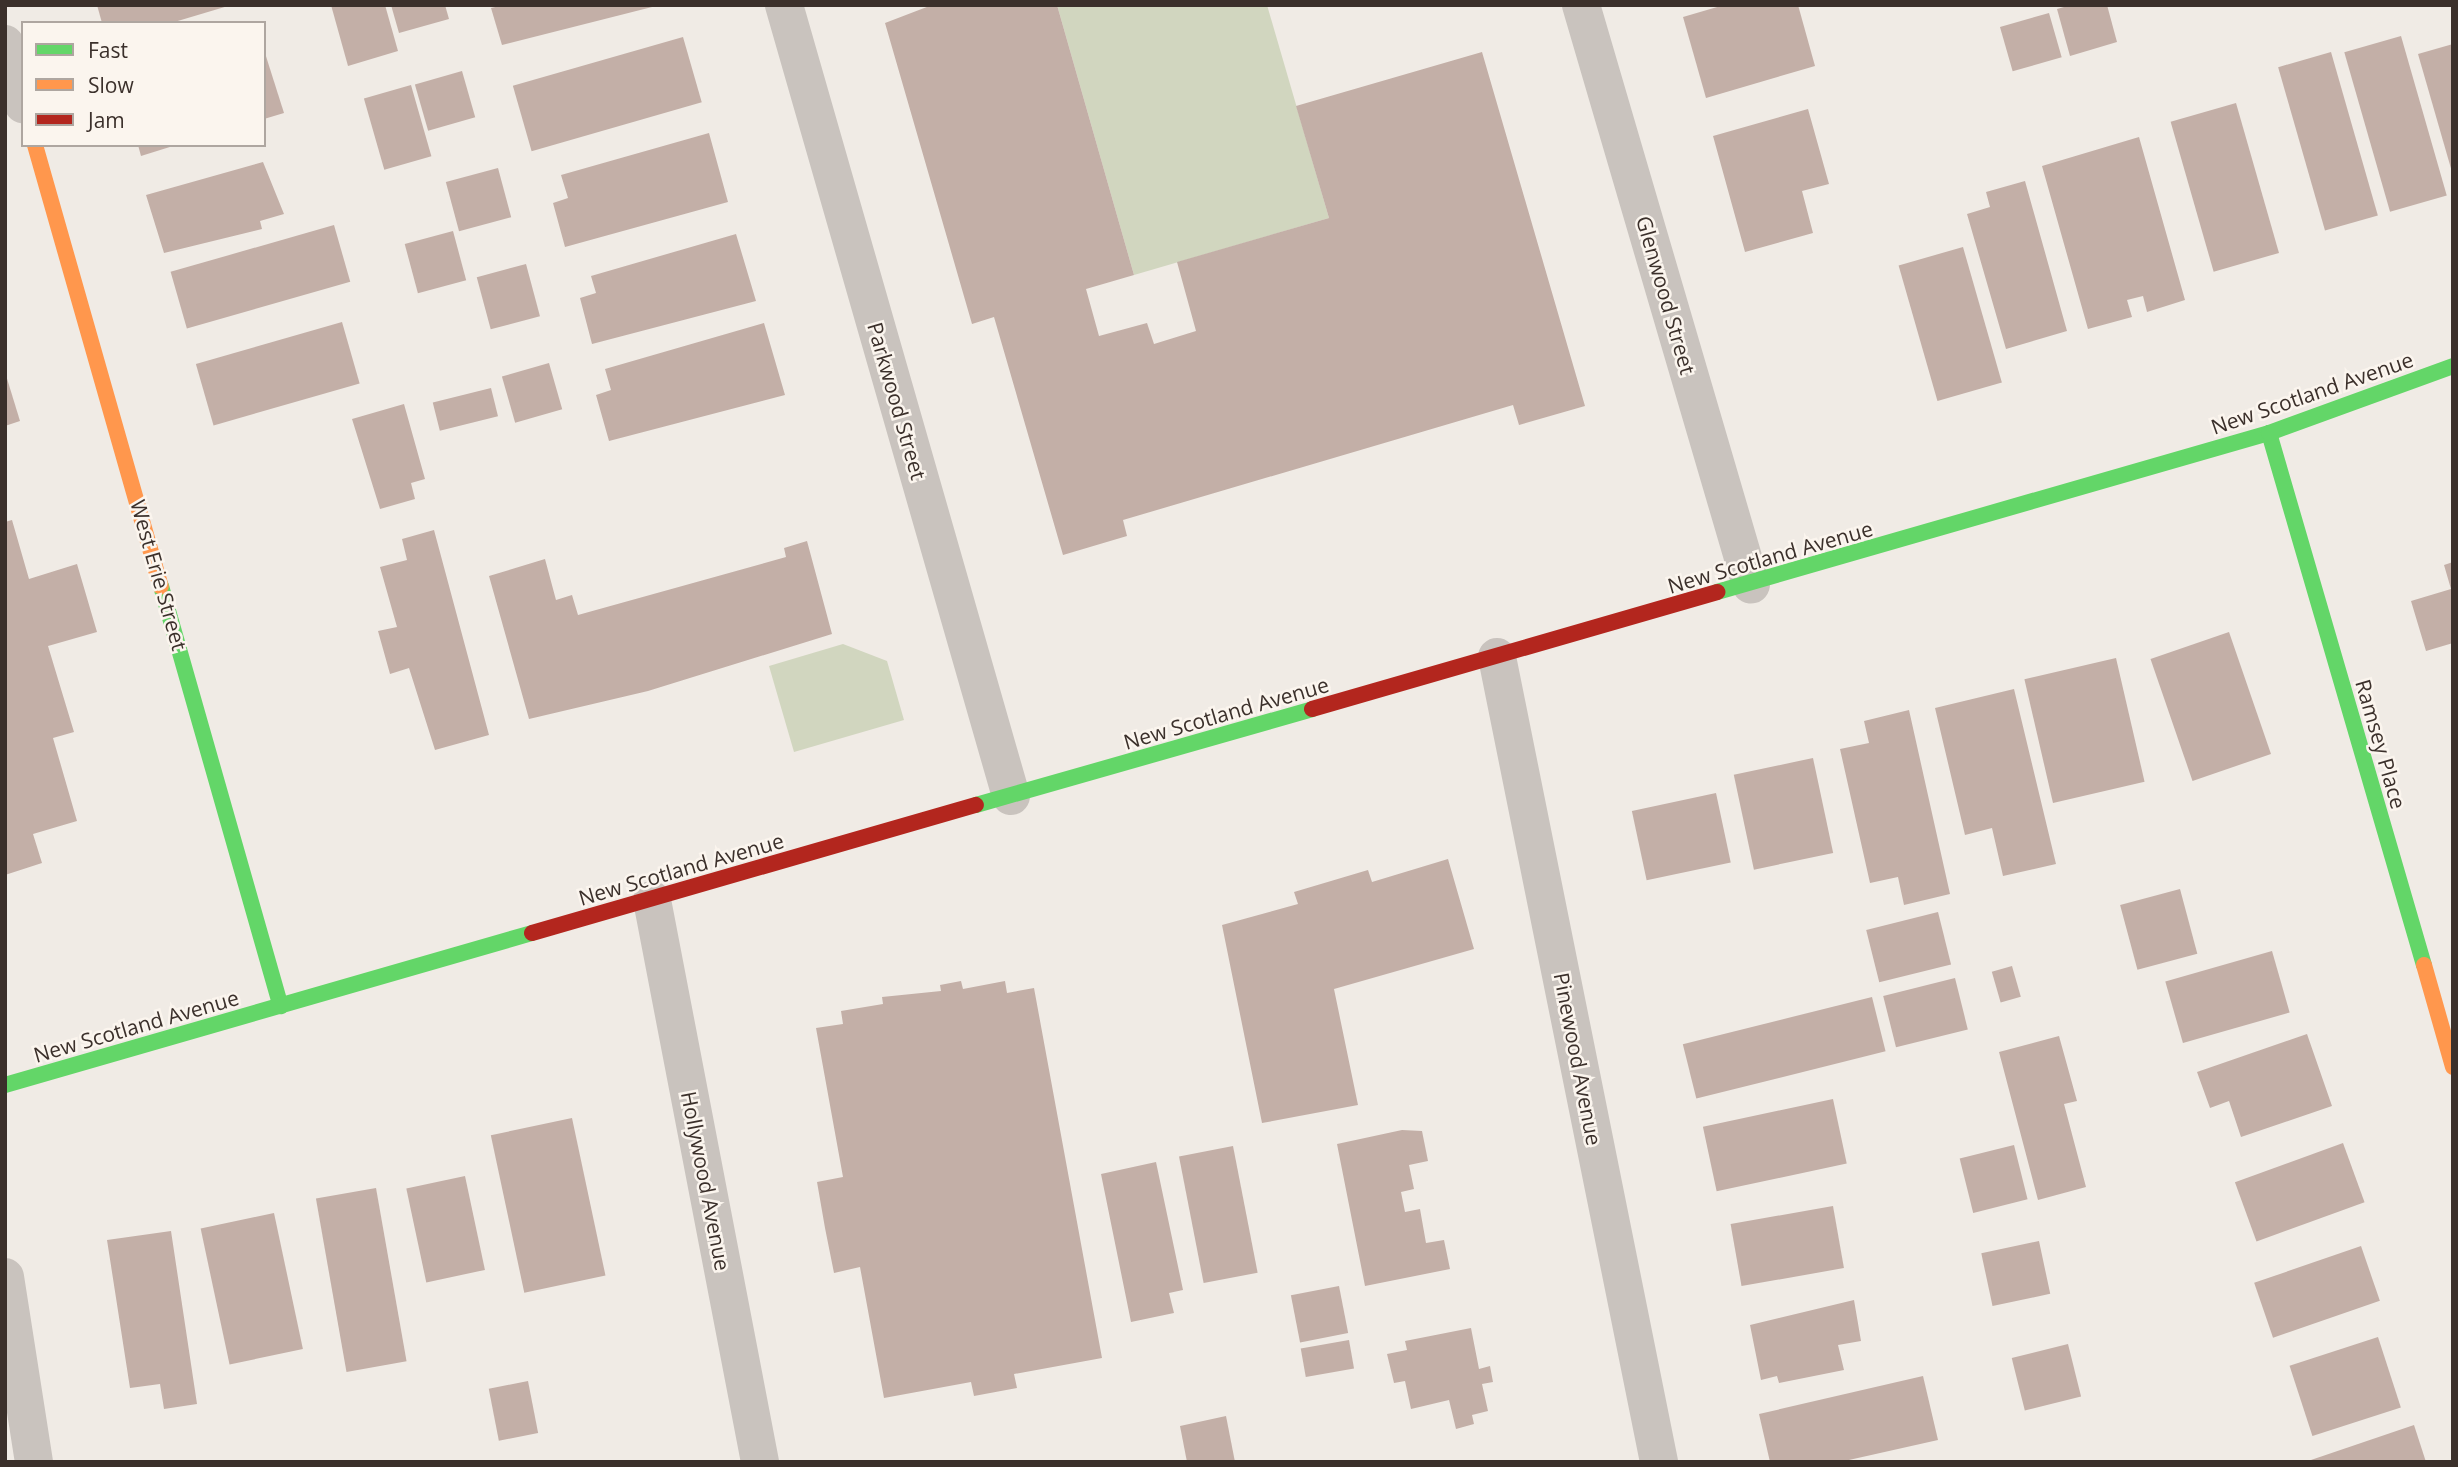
<!DOCTYPE html>
<html>
<head>
<meta charset="utf-8">
<style>
	body { margin:0 }
	#map { position:relative; width:2458px; height:1467px; overflow:hidden; background:#f0ebe5; font-family:"Open Sans",sans-serif }
	div>[style] { position:absolute }
	[style*='--x'] { left:calc(var(--x)*1px); top:calc(var(--y)*1px); width:calc(var(--w)*1px); rotate:calc(var(--a)*1deg) }
	.green>* { inset:0; background:#d1d6bf }
	.building>* { inset:0; background:#c3afa7; transform-origin:0 0 }
	.street>* { height:38px; margin:-19px; padding:0 19px; transform-origin:19px; border-radius:19px; background:#c9c3be }
	.fast>* { height:16px; margin:-8px; padding:0 8px; transform-origin:8px; border-radius:8px; background:#63d668 }
	.slow>* { height:16px; margin:-8px; padding:0 8px; transform-origin:8px; border-radius:8px; background:#ff974d }
	.jam>* { height:16px; margin:-8px; padding:0 8px; transform-origin:8px; border-radius:8px; background:#b3261e }
	span { translate:-50% -50%; white-space:nowrap; text-align:center; line-height:1.15; -webkit-text-stroke:5px #fbf5ee; paint-order:stroke }
	.street-label { font-size:21px; color:#3b302b }
	.frame { position:absolute; inset:0; border:7px solid #3b302b; pointer-events:none }
	.legend { position:absolute; left:21px; top:21px; width:245px; height:126px; box-sizing:border-box; background:#fbf5ee; border:2px solid #aea6a0; margin:0; padding:9px 12px; list-style:none; font-size:21px; color:#3b302b }
	.legend li { display:flex; align-items:center; gap:14px; height:35px }
	.legend b { width:35px; border:2px solid #aea6a0 }
</style>
</head>
<body>
<div id="map">
	<div class="green">
		<div style="clip-path:polygon(1057px 5px,1267px 5px,1329px 218px,1134px 275px)"></div>
		<div style="clip-path:polygon(843px 644px,887px 661px,904px 720px,794px 752px,769px 666px)"></div>
	</div>
	<div class="building">
		<div style="clip-path:polygon(97px 5px,228px 5px,228px 6px,171px 23px,102px 23px)"></div>
		<div style="clip-path:polygon(331px 5px,385px 5px,398px 51px,348px 66px)"></div>
		<div style="clip-path:polygon(391px 5px,445px 5px,449px 19px,399px 33px)"></div>
		<div style="clip-path:polygon(504px 5px,656px 5px,656px 6px,502px 45px,491px 8px)"></div>
		<div style="clip-path:polygon(932px 5px,1057px 5px,1134px 275px,1086px 289px,1099px 336px,1147px 323px,1154px 344px,1196px 331px,1177px 262px,1329px 218px,1296px 106px,1482px 52px,1585px 406px,1519px 425px,1513px 405px,1123px 520px,1127px 536px,1063px 555px,994px 317px,972px 324px,885px 23px)"></div>
		<div style="clip-path:polygon(1724px 5px,1798px 5px,1815px 66px,1706px 98px,1683px 17px)"></div>
		<div style="clip-path:polygon(2071px 5px,2107px 5px,2117px 42px,2070px 56px,2057px 9px)"></div>
		<div style="left:2049px;top:13px;width:46px;height:51px;rotate:74deg"></div>
		<div style="left:2401px;top:36px;width:166px;height:59px;rotate:74deg"></div>
		<div style="left:683px;top:37px;width:68px;height:177px;rotate:74deg"></div>
		<div style="clip-path:polygon(2453px 44px,2453px 172px,2452px 172px,2418px 54px)"></div>
		<div style="clip-path:polygon(264px 50px,284px 113px,264px 119px)"></div>
		<div style="left:2331px;top:52px;width:170px;height:55px;rotate:74deg"></div>
		<div style="left:462px;top:71px;width:48px;height:49px;rotate:74deg"></div>
		<div style="left:411px;top:85px;width:74px;height:49px;rotate:74deg"></div>
		<div style="left:2236px;top:103px;width:156px;height:68px;rotate:74deg"></div>
		<div style="clip-path:polygon(1808px 109px,1829px 184px,1802px 191px,1813px 233px,1745px 252px,1713px 136px)"></div>
		<div style="clip-path:polygon(709px 133px,728px 202px,565px 247px,553px 203px,568px 198px,561px 175px)"></div>
		<div style="clip-path:polygon(2139px 137px,2185px 300px,2147px 312px,2143px 296px,2127px 300px,2132px 317px,2088px 329px,2042px 166px)"></div>
		<div style="clip-path:polygon(138px 145px,173px 145px,173px 146px,141px 156px)"></div>
		<div style="clip-path:polygon(263px 162px,284px 214px,260px 221px,262px 229px,164px 253px,146px 195px)"></div>
		<div style="left:498px;top:168px;width:51px;height:54px;rotate:75deg"></div>
		<div style="clip-path:polygon(2025px 181px,2067px 331px,2006px 349px,1967px 214px,1990px 207px,1986px 192px)"></div>
		<div style="left:334px;top:225px;width:59px;height:170px;rotate:74deg"></div>
		<div style="left:453px;top:231px;width:51px;height:50px;rotate:75deg"></div>
		<div style="clip-path:polygon(736px 234px,756px 301px,592px 344px,580px 298px,596px 293px,591px 276px)"></div>
		<div style="left:1963px;top:247px;width:141px;height:67px;rotate:74deg"></div>
		<div style="left:526px;top:264px;width:54px;height:51px;rotate:75deg"></div>
		<div style="left:342px;top:322px;width:64px;height:152px;rotate:74deg"></div>
		<div style="clip-path:polygon(764px 323px,785px 395px,609px 441px,596px 395px,611px 390px,605px 369px)"></div>
		<div style="left:549px;top:363px;width:48px;height:49px;rotate:74deg"></div>
		<div style="clip-path:polygon(5px 372px,20px 421px,5px 426px)"></div>
		<div style="left:491px;top:388px;width:29px;height:60px;rotate:76deg"></div>
		<div style="clip-path:polygon(404px 404px,425px 479px,411px 483px,415px 499px,380px 509px,352px 419px)"></div>
		<div style="clip-path:polygon(12px 520px,29px 579px,77px 564px,97px 632px,48px 646px,74px 732px,53px 738px,77px 821px,33px 834px,42px 863px,5px 875px,5px 522px)"></div>
		<div style="clip-path:polygon(434px 530px,489px 735px,435px 750px,409px 668px,390px 674px,378px 631px,397px 627px,380px 567px,407px 560px,402px 539px)"></div>
		<div style="clip-path:polygon(807px 541px,832px 634px,648px 691px,529px 719px,489px 576px,545px 559px,556px 600px,572px 595px,578px 615px,786px 557px,784px 548px)"></div>
		<div style="clip-path:polygon(2453px 562px,2453px 643px,2426px 651px,2411px 601px,2451px 589px,2444px 565px)"></div>
		<div style="left:2229px;top:632px;width:129px;height:83px;rotate:71deg"></div>
		<div style="left:2116px;top:658px;width:127px;height:94px;rotate:77deg"></div>
		<div style="clip-path:polygon(2014px 689px,2056px 864px,2003px 876px,1992px 828px,1965px 835px,1935px 708px)"></div>
		<div style="clip-path:polygon(1909px 710px,1950px 894px,1904px 905px,1898px 877px,1870px 883px,1840px 749px,1869px 743px,1864px 721px)"></div>
		<div style="left:1813px;top:758px;width:97px;height:81px;rotate:78deg"></div>
		<div style="left:1716px;top:793px;width:71px;height:86px;rotate:78deg"></div>
		<div style="clip-path:polygon(1448px 859px,1474px 949px,1334px 989px,1358px 1105px,1262px 1123px,1222px 925px,1298px 904px,1294px 892px,1368px 870px,1372px 882px)"></div>
		<div style="left:2180px;top:889px;width:67px;height:62px;rotate:75deg"></div>
		<div style="left:1938px;top:912px;width:54px;height:74px;rotate:76deg"></div>
		<div style="left:2272px;top:951px;width:64px;height:111px;rotate:74deg"></div>
		<div style="left:2012px;top:966px;width:32px;height:21px;rotate:74deg"></div>
		<div style="left:1955px;top:978px;width:53px;height:74px;rotate:76deg"></div>
		<div style="clip-path:polygon(961px 981px,963px 989px,1005px 981px,1007px 993px,1034px 988px,1102px 1358px,1014px 1374px,1017px 1388px,974px 1396px,971px 1382px,884px 1398px,860px 1267px,834px 1273px,825px 1228px,817px 1182px,843px 1177px,816px 1028px,843px 1024px,841px 1011px,883px 1004px,882px 997px,941px 991px,940px 985px)"></div>
		<div style="left:1872px;top:997px;width:56px;height:195px;rotate:76deg"></div>
		<div style="clip-path:polygon(2307px 1034px,2332px 1106px,2241px 1137px,2229px 1101px,2210px 1108px,2197px 1072px)"></div>
		<div style="clip-path:polygon(2059px 1036px,2077px 1101px,2064px 1104px,2086px 1187px,2038px 1200px,1999px 1052px)"></div>
		<div style="left:1833px;top:1099px;width:66px;height:133px;rotate:78deg"></div>
		<div style="left:572px;top:1118px;width:161px;height:83px;rotate:78deg"></div>
		<div style="clip-path:polygon(1402px 1130px,1422px 1131px,1428px 1161px,1409px 1165px,1414px 1189px,1401px 1192px,1405px 1212px,1420px 1209px,1426px 1243px,1444px 1240px,1450px 1269px,1365px 1286px,1337px 1144px)"></div>
		<div style="left:2343px;top:1143px;width:63px;height:115px;rotate:70deg"></div>
		<div style="left:2014px;top:1145px;width:56px;height:56px;rotate:76deg"></div>
		<div style="left:1233px;top:1146px;width:129px;height:55px;rotate:79deg"></div>
		<div style="clip-path:polygon(1156px 1162px,1183px 1290px,1169px 1293px,1174px 1313px,1131px 1322px,1101px 1174px)"></div>
		<div style="left:465px;top:1176px;width:96px;height:60px;rotate:78deg"></div>
		<div style="left:376px;top:1188px;width:176px;height:61px;rotate:80deg"></div>
		<div style="left:1833px;top:1206px;width:63px;height:104px;rotate:80deg"></div>
		<div style="left:274px;top:1213px;width:139px;height:75px;rotate:78deg"></div>
		<div style="clip-path:polygon(171px 1231px,197px 1404px,164px 1409px,160px 1384px,130px 1388px,107px 1240px)"></div>
		<div style="left:2039px;top:1241px;width:54px;height:59px;rotate:78deg"></div>
		<div style="left:2361px;top:1246px;width:58px;height:113px;rotate:71deg"></div>
		<div style="left:1339px;top:1286px;width:48px;height:49px;rotate:79deg"></div>
		<div style="clip-path:polygon(1854px 1300px,1861px 1341px,1838px 1345px,1844px 1370px,1779px 1383px,1777px 1376px,1761px 1380px,1750px 1325px)"></div>
		<div style="clip-path:polygon(1471px 1328px,1479px 1369px,1490px 1366px,1493px 1382px,1482px 1384px,1488px 1411px,1472px 1415px,1474px 1424px,1456px 1429px,1449px 1400px,1411px 1409px,1405px 1381px,1394px 1383px,1387px 1354px,1407px 1350px,1405px 1341px)"></div>
		<div style="left:2378px;top:1337px;width:74px;height:93px;rotate:72deg"></div>
		<div style="left:1349px;top:1340px;width:29px;height:49px;rotate:80deg"></div>
		<div style="left:2068px;top:1344px;width:54px;height:58px;rotate:76deg"></div>
		<div style="clip-path:polygon(1923px 1376px,1938px 1440px,1840px 1462px,1770px 1462px,1759px 1414px)"></div>
		<div style="left:528px;top:1381px;width:53px;height:40px;rotate:79deg"></div>
		<div style="clip-path:polygon(1226px 1416px,1235px 1462px,1187px 1462px,1180px 1426px)"></div>
		<div style="clip-path:polygon(2414px 1425px,2426px 1462px,2308px 1462px,2308px 1461px)"></div>
	</div>
	<div class="street">
		<div style="--x:784;--y:5;--w:823;--a:73.99"></div>
		<div style="--x:1581;--y:5;--w:604;--a:73.66"></div>
		<div style="--x:5;--y:44;--w:63;--a:73.3"></div>
		<div style="--x:1497;--y:657;--w:821;--a:78.62"></div>
		<div style="--x:652;--y:900;--w:572;--a:79.12"></div>
		<div style="--x:5;--y:1277;--w:187;--a:81.1"></div>
	</div>
	<div class="fast">
		<div style="--x:2269;--y:433;--w:554;--a:73.76"></div>
		<div style="--x:161;--y:586;--w:437;--a:74.1"></div>
		<div style="--x:1717;--y:592;--w:574;--a:-16.07"></div>
		<div style="--x:2269;--y:433;--w:196;--a:-20"></div>
		<div style="--x:976;--y:805;--w:349;--a:-15.9"></div>
		<div style="--x:5;--y:1085;--w:548;--a:-16.09"></div>
	</div>
	<div class="slow">
		<div style="--x:35;--y:145;--w:459;--a:74.1"></div>
		<div style="--x:2424;--y:965;--w:106;--a:74.1"></div>
	</div>
	<div class="jam">
		<div style="--x:1312;--y:709;--w:422;--a:-16.1"></div>
		<div style="--x:532;--y:933;--w:462;--a:-16.1"></div>
	</div>
	<div class="street-label">
		<span style="left:1666px;top:295px;rotate:74deg">Glenwood Street</span>
		<span style="left:2312px;top:393px;rotate:-19deg">New Scotland Avenue</span>
		<span style="left:897px;top:401px;rotate:74deg">Parkwood Street</span>
		<span style="left:1770px;top:557px;rotate:-16deg">New Scotland Avenue</span>
		<span style="left:159px;top:575px;rotate:74deg">West Erie Street</span>
		<span style="left:1226px;top:713px;rotate:-16deg">New Scotland Avenue</span>
		<span style="left:2381px;top:744px;rotate:74deg">Ramsey Place</span>
		<span style="left:681px;top:869px;rotate:-16deg">New Scotland Avenue</span>
		<span style="left:136px;top:1026px;rotate:-16deg">New Scotland Avenue</span>
		<span style="left:1578px;top:1059px;rotate:79deg">Pinewood Avenue</span>
		<span style="left:706px;top:1181px;rotate:79deg">Hollywood Avenue</span>
	</div>
	<div class="frame"></div>
	<ul class="legend">
	<li><b style="height:9px;background:#63d668"></b>Fast</li>
	<li><b style="height:9px;background:#ff974d"></b>Slow</li>
	<li><b style="height:9px;background:#b3261e"></b>Jam</li>
	</ul>
</div>
</body>
</html>
